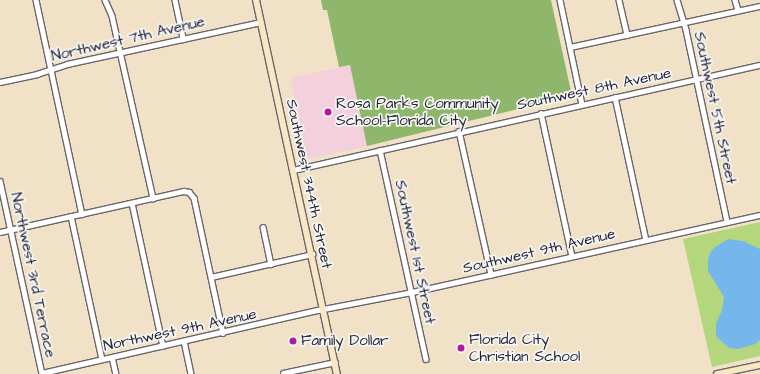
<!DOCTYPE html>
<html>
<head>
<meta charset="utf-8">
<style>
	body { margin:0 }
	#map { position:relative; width:760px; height:374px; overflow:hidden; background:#f1e1c6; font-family:"Architects Daughter",sans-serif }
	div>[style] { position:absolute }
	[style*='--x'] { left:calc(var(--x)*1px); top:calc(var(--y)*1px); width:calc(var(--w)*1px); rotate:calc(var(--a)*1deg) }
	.built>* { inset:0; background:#f4cfdc; transform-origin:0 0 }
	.green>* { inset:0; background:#b4d67d }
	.forest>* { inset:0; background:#8fb76c }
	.water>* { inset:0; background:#75b7ea }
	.roads { filter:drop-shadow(1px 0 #6a656c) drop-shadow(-1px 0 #6a656c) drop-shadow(0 1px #6a656c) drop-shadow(0 -1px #6a656c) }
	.street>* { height:4.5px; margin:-2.25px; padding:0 2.25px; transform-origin:2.25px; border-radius:2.25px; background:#fff }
	.secondary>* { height:6px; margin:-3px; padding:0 3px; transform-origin:3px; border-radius:3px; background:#f9e7c3 }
	.dots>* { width:11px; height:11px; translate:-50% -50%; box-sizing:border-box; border:2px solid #f6f6f2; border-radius:50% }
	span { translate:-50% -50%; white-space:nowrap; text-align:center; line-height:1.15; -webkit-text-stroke:3.5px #f6f6f2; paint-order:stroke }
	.street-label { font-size:15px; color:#22223b }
	.poi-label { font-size:15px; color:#22223b }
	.left { translate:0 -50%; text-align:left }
</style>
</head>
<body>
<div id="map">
	<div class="built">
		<div style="left:350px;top:65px;width:83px;height:61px;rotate:78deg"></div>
	</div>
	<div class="green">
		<div style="clip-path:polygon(760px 222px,760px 356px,712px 367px,683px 239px)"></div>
	</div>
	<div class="forest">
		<div style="clip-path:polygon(321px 0,551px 0,572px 96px,367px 146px,350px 65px,339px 67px,327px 10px,323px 10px)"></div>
	</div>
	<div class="water">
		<div style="clip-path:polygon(728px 239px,743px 241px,760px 249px,760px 340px,755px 344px,738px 349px,729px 348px,716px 336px,716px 324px,722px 310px,724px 297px,708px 271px,708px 260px,710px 253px,714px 248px)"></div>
	</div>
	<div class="roads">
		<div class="street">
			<div style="--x:36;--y:0;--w:219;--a:77.9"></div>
			<div style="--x:105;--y:0;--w:17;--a:66"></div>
			<div style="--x:112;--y:16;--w:187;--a:77.3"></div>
			<div style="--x:175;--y:0;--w:40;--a:78"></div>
			<div style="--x:560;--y:0;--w:106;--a:78.1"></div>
			<div style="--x:619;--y:0;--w:36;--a:77"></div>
			<div style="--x:677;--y:0;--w:31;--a:73"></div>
			<div style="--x:686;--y:30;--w:196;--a:77.9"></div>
			<div style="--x:735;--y:0;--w:10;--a:73"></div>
			<div style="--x:570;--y:47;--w:194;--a:-12.2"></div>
			<div style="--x:0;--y:82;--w:38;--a:-12"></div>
			<div style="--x:37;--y:74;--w:32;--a:-18"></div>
			<div style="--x:67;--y:64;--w:198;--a:-12.2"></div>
			<div style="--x:615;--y:97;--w:146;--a:77.8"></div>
			<div style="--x:541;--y:113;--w:146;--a:77.8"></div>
			<div style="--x:459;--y:131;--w:147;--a:77.4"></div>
			<div style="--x:380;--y:150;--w:214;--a:77.6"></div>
			<div style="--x:293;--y:170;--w:479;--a:-12.7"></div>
			<div style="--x:0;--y:181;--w:198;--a:77.7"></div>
			<div style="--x:132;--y:203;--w:146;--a:77.8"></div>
			<div style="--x:71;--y:216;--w:146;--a:77.8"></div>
			<div style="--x:263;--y:227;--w:38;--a:78"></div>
			<div style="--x:0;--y:232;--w:188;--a:-12.6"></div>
			<div style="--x:183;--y:191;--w:6;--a:9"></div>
			<div style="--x:189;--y:192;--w:8;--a:50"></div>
			<div style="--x:194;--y:198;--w:138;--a:77.9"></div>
			<div style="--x:211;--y:277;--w:104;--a:-12.8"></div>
			<div style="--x:184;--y:341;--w:34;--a:78"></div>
			<div style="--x:112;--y:357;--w:17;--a:77"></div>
			<div style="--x:42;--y:373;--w:283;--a:-12.9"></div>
			<div style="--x:318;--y:310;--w:96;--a:-10.8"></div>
			<div style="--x:412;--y:292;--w:356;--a:-12.5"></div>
			<div style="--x:283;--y:373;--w:53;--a:-11.9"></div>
		</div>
		<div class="secondary">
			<div style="--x:256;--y:0;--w:383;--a:77.8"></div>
			<div style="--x:717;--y:374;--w:44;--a:-11.8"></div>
		</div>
	</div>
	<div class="dots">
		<div style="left:328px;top:112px;background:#b5179e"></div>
		<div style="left:293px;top:341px;background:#b5179e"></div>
		<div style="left:461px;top:348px;background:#b5179e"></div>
	</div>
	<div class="street-label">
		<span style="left:128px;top:39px;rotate:-13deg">Northwest 7th Avenue</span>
		<span style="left:594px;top:89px;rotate:-12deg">Southwest 8th Avenue</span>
		<span style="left:715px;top:108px;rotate:78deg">Southwest 5th Street</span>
		<span style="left:309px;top:184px;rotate:78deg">Southwest 344th Street</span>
		<span style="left:539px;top:251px;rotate:-13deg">Southwest 9th Avenue</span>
		<span style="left:415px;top:252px;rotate:78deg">Southwest 1st Street</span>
		<span style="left:33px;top:275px;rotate:78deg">Northwest 3rd Terrace</span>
		<span style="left:180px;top:330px;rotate:-12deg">Northwest 9th Avenue</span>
	</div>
	<div class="poi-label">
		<span class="left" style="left:336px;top:112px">Rosa Parks Community<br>School-Florida City</span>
		<span class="left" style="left:469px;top:348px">Florida City<br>Christian School</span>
		<span class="left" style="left:301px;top:341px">Family Dollar</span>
	</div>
</div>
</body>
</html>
